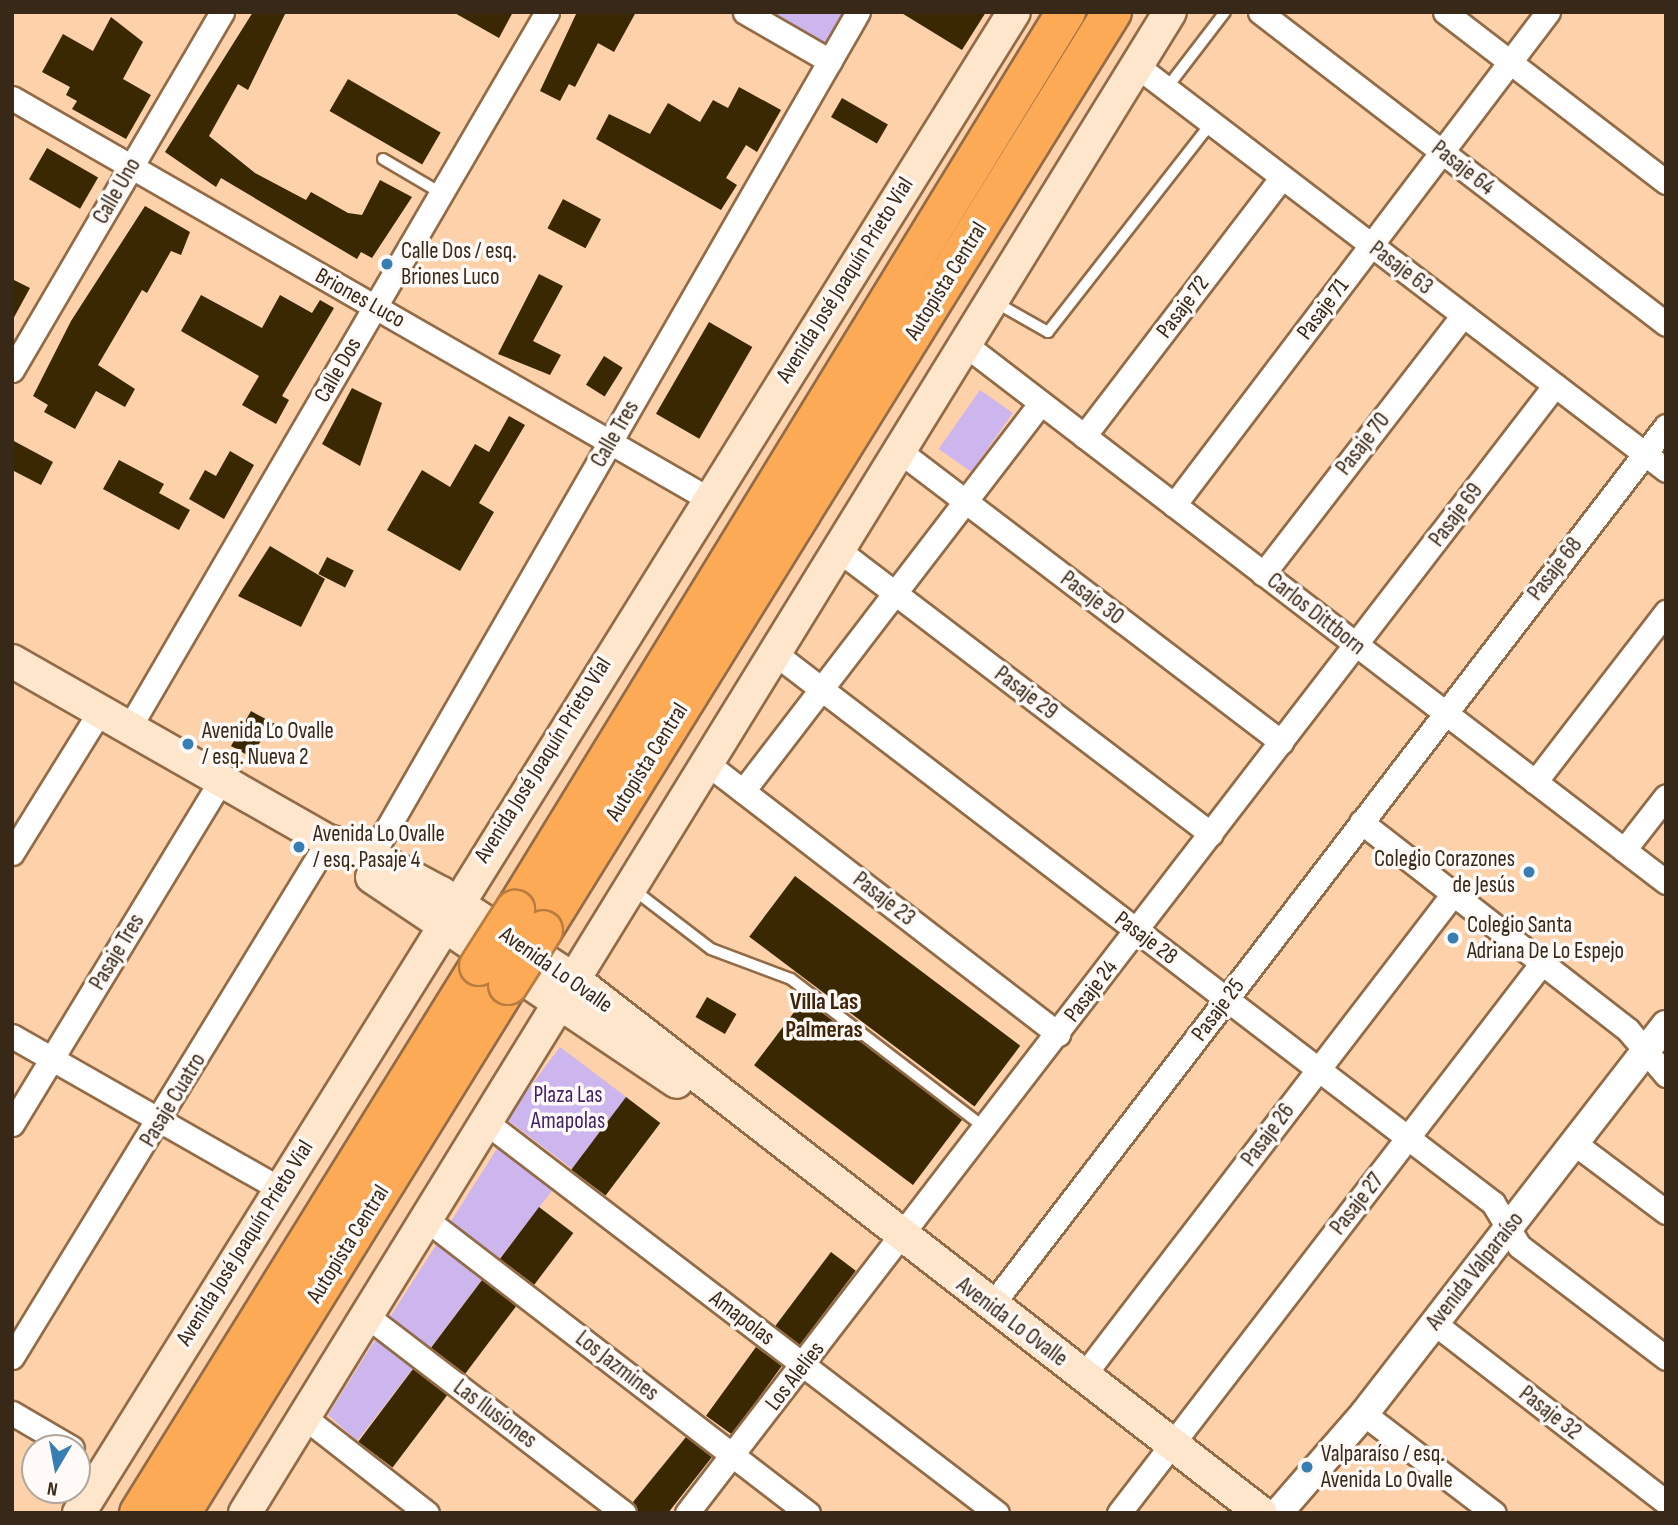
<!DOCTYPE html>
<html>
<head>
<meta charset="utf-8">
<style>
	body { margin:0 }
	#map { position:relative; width:1678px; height:1525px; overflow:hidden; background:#fdd1aa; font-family:"Sofia Sans Condensed",sans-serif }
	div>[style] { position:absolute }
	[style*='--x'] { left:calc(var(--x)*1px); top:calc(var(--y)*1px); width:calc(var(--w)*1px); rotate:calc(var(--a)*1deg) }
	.green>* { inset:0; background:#cdb5ee; transform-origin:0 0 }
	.building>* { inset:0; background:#392801; transform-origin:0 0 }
	.roads { filter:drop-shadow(2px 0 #926b47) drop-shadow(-2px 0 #926b47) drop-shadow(0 2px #926b47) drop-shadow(0 -2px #926b47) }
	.service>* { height:10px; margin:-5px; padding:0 5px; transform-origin:5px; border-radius:5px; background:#fff }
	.minor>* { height:23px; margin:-11.5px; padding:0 11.5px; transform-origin:11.5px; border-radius:11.5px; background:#fff }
	.tertiary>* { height:28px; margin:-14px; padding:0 14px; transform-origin:14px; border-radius:14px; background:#fff }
	.secondary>* { height:32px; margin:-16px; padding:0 16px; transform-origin:16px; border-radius:16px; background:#fee6cc }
	.motorway>* { height:38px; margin:-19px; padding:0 19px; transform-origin:19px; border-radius:19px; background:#fdaa56 }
	.bridges { filter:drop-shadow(2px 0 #b87c40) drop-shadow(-2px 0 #b87c40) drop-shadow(0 2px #b87c40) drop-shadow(0 -2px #b87c40) }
	.motorway-bridge>* { height:38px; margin:-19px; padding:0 19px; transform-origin:19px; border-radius:19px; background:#fdaa56 }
	.dots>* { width:19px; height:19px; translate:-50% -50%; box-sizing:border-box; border:4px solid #fffaf7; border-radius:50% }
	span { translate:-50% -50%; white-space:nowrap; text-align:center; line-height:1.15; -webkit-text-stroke:7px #fffaf7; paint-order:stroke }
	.street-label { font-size:23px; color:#382818 }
	.poi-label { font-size:23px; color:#382818 }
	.left { translate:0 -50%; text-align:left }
	.right { translate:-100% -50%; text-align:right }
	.park-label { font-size:23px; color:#441d68 }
	.neighbourhood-label { font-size:24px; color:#402509; font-weight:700 }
	.frame { position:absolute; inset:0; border:14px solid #382818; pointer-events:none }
	.north { position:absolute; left:21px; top:1434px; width:70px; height:70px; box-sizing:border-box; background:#fffaf7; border:2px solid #afa69e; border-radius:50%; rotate:190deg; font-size:19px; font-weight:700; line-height:28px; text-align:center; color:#382818 }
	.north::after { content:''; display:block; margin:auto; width:24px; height:32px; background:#377eb3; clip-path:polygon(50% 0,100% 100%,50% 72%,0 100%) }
</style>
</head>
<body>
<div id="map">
	<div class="green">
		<div style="clip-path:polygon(772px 12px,846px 12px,826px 45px)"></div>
		<div style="left:980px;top:390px;width:40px;height:72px;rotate:35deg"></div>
		<div style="left:560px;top:1047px;width:83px;height:90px;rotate:37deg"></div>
		<div style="clip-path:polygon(498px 1147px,554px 1188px,497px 1262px,450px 1223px)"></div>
		<div style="clip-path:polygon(438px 1242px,484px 1277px,428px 1351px,390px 1317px)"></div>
		<div style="clip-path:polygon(375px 1340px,414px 1367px,357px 1441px,328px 1415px)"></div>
	</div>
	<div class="building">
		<div style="clip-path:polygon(253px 12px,286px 12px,248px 90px,238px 84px,209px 136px,255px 173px,306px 200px,311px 192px,348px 213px,362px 215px,380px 180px,412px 197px,372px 258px,361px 252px,357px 259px,221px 178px,216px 187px,165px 152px)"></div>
		<div style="clip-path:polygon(453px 12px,513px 12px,499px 38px)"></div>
		<div style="clip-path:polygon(577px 12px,636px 12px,614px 52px,598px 43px,575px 87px,569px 84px,560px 101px,540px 91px)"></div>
		<div style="clip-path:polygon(900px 12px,986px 12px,962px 50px)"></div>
		<div style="clip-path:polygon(111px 17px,143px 42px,123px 79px,151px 95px,126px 139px,72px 109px,77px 101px,66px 95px,70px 87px,42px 72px,63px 34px,93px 51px)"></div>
		<div style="left:348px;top:79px;width:107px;height:37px;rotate:30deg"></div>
		<div style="clip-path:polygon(739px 87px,781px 110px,757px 152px,746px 145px,726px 178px,737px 185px,721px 210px,596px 139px,609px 114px,650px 134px,668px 103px,700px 122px,713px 100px,728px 108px)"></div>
		<div style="left:842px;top:98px;width:53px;height:22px;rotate:30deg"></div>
		<div style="left:47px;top:148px;width:59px;height:36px;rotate:30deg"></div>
		<div style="left:563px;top:199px;width:43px;height:33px;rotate:28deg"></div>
		<div style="clip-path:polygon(145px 206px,190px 232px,181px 255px,171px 251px,147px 293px,142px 290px,98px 365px,135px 389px,125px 407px,96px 391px,75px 429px,44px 412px,48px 405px,33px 396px,71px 321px)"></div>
		<div style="clip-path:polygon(539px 274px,563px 286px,533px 341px,561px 355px,550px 375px,498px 354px)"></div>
		<div style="clip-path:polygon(12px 279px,30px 288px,12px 321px)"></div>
		<div style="clip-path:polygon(201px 295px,262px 328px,280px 295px,312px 313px,320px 300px,334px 308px,282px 396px,289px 400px,276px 424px,242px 405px,259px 376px,181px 331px)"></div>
		<div style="left:709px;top:322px;width:50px;height:106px;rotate:30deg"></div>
		<div style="left:604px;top:356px;width:22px;height:34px;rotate:32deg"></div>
		<div style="clip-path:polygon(352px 388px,382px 403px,360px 466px,322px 444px)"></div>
		<div style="clip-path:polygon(509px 416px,525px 425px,479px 503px,494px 512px,460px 571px,387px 530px,422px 470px,450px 487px,475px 444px,489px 452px)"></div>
		<div style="clip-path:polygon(12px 440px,53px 462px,41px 485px,12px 470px)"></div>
		<div style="clip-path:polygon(230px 451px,254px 465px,224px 519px,189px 499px,205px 470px,216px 476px)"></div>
		<div style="clip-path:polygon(119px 460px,164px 484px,159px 493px,190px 510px,179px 530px,103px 489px)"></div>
		<div style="clip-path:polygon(270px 546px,325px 579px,301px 627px,238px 596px)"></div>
		<div style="left:327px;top:557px;width:30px;height:19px;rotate:27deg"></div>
		<div style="clip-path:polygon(251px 711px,275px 724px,249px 756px,231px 746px)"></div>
		<div style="left:795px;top:876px;width:282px;height:76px;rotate:37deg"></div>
		<div style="left:707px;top:997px;width:34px;height:23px;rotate:30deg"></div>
		<div style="left:804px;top:999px;width:199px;height:83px;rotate:37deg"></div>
		<div style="left:626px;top:1097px;width:43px;height:91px;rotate:37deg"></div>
		<div style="left:539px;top:1207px;width:43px;height:65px;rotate:37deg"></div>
		<div style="left:831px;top:1252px;width:31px;height:93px;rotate:37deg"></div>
		<div style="left:482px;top:1280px;width:43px;height:85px;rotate:37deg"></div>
		<div style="left:756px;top:1347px;width:32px;height:85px;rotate:36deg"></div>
		<div style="left:413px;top:1369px;width:43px;height:91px;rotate:37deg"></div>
		<div style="clip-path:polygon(686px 1437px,712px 1457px,668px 1513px,639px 1513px,633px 1502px)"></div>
	</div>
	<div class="roads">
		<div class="service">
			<div style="--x:1166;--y:89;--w:97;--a:-52.5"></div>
			<div style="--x:383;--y:159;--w:67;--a:30.4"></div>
			<div style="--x:995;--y:302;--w:61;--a:29.5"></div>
			<div style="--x:1048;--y:332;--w:265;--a:-52"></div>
			<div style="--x:634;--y:890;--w:97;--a:37.5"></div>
			<div style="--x:711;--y:949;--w:85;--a:20.6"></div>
			<div style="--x:791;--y:979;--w:245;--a:37.5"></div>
		</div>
		<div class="minor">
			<div style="--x:745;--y:12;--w:98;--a:30"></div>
			<div style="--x:1260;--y:12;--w:512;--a:37.54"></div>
			<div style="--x:1445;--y:12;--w:279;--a:37.6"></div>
			<div style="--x:1137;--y:66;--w:666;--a:37.37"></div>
			<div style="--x:12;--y:98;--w:802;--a:29.92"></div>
			<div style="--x:967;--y:346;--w:881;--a:37.48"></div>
			<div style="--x:12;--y:370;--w:415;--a:-59.6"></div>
			<div style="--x:1084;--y:436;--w:326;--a:-52.6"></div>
			<div style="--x:902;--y:453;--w:477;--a:37.3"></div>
			<div style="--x:1174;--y:505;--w:619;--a:-52.82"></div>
			<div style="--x:841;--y:552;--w:465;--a:37.3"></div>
			<div style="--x:1263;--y:574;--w:327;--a:-52.3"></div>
			<div style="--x:777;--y:655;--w:902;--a:37.43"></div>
			<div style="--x:1493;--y:1203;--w:50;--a:58.8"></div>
			<div style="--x:1519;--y:1246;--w:185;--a:37.3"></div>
			<div style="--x:129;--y:728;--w:829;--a:-59.72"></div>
			<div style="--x:709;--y:765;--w:441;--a:37.6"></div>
			<div style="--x:1535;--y:782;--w:215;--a:-52.4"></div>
			<div style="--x:743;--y:791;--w:489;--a:-52.5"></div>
			<div style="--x:1361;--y:822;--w:338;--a:37.9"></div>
			<div style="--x:1628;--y:1030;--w:59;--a:49.8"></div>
			<div style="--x:1624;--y:850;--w:68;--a:-52.1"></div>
			<div style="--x:12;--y:853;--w:167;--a:-58.2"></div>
			<div style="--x:372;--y:855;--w:973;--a:-60.04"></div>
			<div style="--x:12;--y:1036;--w:306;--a:29.7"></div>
			<div style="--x:487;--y:1123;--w:642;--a:37.41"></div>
			<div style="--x:12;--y:1124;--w:403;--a:-58.7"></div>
			<div style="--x:1574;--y:1143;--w:115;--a:36.9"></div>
			<div style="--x:427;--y:1220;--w:481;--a:37.6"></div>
			<div style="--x:991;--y:1306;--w:1109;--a:-52.51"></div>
			<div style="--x:367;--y:1316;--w:324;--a:37.5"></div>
			<div style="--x:1434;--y:1323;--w:293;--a:37.7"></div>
			<div style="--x:12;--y:1357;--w:605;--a:-58.52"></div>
			<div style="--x:1083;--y:1376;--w:608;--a:-52.49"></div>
			<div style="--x:12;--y:1413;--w:69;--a:30.3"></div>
			<div style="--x:1364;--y:1414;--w:163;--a:37.3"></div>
			<div style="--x:304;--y:1417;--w:156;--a:38"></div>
			<div style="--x:687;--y:1513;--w:1423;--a:-52.42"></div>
			<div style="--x:1119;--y:1513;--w:694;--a:-52.44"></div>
		</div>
		<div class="tertiary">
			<div style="--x:1278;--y:1513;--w:131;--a:-49"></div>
			<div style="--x:1364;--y:1414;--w:492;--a:-52.2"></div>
		</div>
		<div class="secondary">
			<div style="--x:12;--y:661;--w:364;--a:29.7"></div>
			<div style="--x:328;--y:841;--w:34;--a:15"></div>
			<div style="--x:361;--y:850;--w:91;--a:28.3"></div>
			<div style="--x:441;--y:893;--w:161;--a:33.1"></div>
			<div style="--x:576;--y:981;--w:867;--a:37.83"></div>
			<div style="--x:372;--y:877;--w:367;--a:33.9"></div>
			<div style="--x:79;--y:1513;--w:1768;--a:-58.08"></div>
			<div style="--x:245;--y:1513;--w:1763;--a:-58.36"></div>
		</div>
		<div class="motorway">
			<div style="--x:515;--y:910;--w:1054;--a:-58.47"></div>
			<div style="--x:543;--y:930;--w:1080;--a:-58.21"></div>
			<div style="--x:139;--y:1513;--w:644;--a:-58.14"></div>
			<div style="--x:181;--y:1513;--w:621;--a:-58.23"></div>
		</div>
	</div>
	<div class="bridges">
		<div class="motorway-bridge">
			<div style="--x:479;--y:966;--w:67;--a:-57.3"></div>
			<div style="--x:508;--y:985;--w:65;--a:-57.5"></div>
		</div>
	</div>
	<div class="dots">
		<div style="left:387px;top:264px;background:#377eb3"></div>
		<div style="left:188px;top:744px;background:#377eb3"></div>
		<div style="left:299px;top:847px;background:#377eb3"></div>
		<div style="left:1529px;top:872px;background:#377eb3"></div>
		<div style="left:1453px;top:938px;background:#377eb3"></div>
		<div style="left:1307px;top:1467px;background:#377eb3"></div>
	</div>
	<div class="street-label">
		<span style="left:1463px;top:168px;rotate:38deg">Pasaje 64</span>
		<span style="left:117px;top:191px;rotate:-60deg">Calle Uno</span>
		<span style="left:1401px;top:268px;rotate:37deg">Pasaje 63</span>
		<span style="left:845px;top:280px;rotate:-58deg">Avenida José Joaquín Prieto Vial</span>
		<span style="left:946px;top:281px;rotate:-58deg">Autopista Central</span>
		<span style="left:360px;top:298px;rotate:29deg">Briones Luco</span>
		<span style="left:1183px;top:307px;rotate:-53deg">Pasaje 72</span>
		<span style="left:1323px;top:309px;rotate:-53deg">Pasaje 71</span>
		<span style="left:338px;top:370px;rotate:-60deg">Calle Dos</span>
		<span style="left:615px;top:434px;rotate:-60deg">Calle Tres</span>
		<span style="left:1363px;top:444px;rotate:-52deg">Pasaje 70</span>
		<span style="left:1456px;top:515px;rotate:-53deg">Pasaje 69</span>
		<span style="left:1555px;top:569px;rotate:-52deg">Pasaje 68</span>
		<span style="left:1092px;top:598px;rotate:37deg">Pasaje 30</span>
		<span style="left:1316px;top:614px;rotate:38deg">Carlos Dittborn</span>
		<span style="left:1026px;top:693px;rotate:37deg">Pasaje 29</span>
		<span style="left:543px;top:760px;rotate:-58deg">Avenida José Joaquín Prieto Vial</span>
		<span style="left:647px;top:762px;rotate:-58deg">Autopista Central</span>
		<span style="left:884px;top:899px;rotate:38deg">Pasaje 23</span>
		<span style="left:1146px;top:938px;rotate:37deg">Pasaje 28</span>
		<span style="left:117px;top:952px;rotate:-59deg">Pasaje Tres</span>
		<span style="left:556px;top:970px;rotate:35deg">Avenida Lo Ovalle</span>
		<span style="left:1091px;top:991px;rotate:-52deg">Pasaje 24</span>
		<span style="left:1218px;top:1010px;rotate:-53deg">Pasaje 25</span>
		<span style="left:173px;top:1100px;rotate:-59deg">Pasaje Cuatro</span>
		<span style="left:1268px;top:1135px;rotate:-53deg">Pasaje 26</span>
		<span style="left:1357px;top:1204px;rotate:-52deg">Pasaje 27</span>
		<span style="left:245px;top:1243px;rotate:-58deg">Avenida José Joaquín Prieto Vial</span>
		<span style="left:348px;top:1244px;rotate:-58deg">Autopista Central</span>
		<span style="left:1475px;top:1271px;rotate:-52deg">Avenida Valparaíso</span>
		<span style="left:742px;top:1318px;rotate:37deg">Amapolas</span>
		<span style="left:1012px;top:1322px;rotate:37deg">Avenida Lo Ovalle</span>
		<span style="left:617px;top:1366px;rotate:38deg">Los Jazmines</span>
		<span style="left:795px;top:1376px;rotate:-52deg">Los Alelies</span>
		<span style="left:1550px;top:1413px;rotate:38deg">Pasaje 32</span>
		<span style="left:495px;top:1414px;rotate:37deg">Las Ilusiones</span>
	</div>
	<div class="poi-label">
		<span class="left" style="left:401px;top:264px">Calle Dos / esq.<br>Briones Luco</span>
		<span class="left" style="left:202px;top:744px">Avenida Lo Ovalle<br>/ esq. Nueva 2</span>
		<span class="left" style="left:313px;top:847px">Avenida Lo Ovalle<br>/ esq. Pasaje 4</span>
		<span class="right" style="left:1515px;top:872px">Colegio Corazones<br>de Jesús</span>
		<span class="left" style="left:1467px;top:938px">Colegio Santa<br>Adriana De Lo Espejo</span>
		<span class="left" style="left:1321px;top:1467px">Valparaíso / esq.<br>Avenida Lo Ovalle</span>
	</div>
	<div class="park-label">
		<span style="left:568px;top:1108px">Plaza Las<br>Amapolas</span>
	</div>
	<div class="neighbourhood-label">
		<span style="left:824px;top:1016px">Villa Las<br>Palmeras</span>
	</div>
	<div class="frame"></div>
	<div class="north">N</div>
</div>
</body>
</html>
